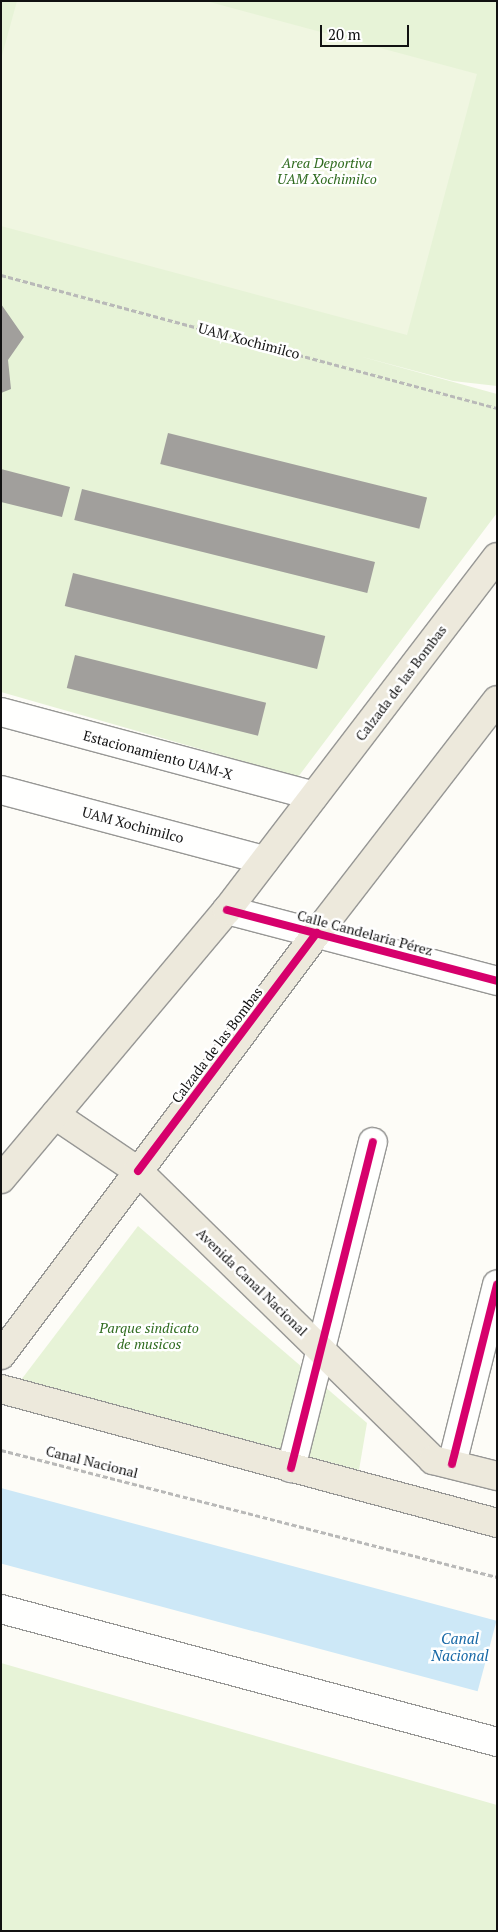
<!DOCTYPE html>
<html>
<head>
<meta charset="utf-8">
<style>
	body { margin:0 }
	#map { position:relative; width:498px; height:1932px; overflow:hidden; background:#fdfcf7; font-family:"PT Serif",serif }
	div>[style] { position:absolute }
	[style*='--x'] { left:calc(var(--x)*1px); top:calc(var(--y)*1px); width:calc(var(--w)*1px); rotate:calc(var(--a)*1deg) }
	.green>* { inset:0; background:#e7f3d7 }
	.pitch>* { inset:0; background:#f0f6e1 }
	.water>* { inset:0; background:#cde8f7; transform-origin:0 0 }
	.building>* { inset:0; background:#a19f9c; transform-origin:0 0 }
	.path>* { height:3px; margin-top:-1.5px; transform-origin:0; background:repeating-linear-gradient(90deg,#b9b9b8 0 5px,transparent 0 7.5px) }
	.roads { filter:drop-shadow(1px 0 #979795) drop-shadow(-1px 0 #979795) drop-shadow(0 1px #979795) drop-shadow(0 -1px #979795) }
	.minor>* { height:28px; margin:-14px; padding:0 14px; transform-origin:14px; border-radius:14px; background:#fffffe }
	.major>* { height:28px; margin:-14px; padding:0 14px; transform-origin:14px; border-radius:14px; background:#ede9dc }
	.cycleway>* { height:8px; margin:-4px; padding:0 4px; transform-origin:4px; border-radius:4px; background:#d6006c }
	span { translate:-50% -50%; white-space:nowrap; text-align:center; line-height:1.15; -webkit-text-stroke:5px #fff; paint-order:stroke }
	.park-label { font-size:14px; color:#2f6b1f; font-style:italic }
	.street-label { font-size:14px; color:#111 }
	.water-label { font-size:15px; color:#1768a6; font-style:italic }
	.frame { position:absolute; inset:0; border:2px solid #111; pointer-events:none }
	.scale { position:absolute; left:320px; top:25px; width:89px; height:22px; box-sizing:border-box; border:2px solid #111; border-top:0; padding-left:6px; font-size:15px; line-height:18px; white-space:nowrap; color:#111; -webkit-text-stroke:4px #fff; paint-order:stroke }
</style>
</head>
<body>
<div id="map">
	<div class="green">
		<div style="clip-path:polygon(1px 1px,497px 1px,497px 386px,453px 381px,359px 356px,497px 394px,497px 513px,298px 777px,1px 692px)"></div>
		<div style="clip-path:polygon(138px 1226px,367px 1423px,359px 1470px,21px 1380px)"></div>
		<div style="clip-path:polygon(1px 1663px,497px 1805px,497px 1931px,1px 1931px)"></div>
	</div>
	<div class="pitch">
		<div style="clip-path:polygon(17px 1px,206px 1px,477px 74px,407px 335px,1px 226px,1px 59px)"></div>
	</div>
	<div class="water">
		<div style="left:1px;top:1488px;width:513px;height:73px;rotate:15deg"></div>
	</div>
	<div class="building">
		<div style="clip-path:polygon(1px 304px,24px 337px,8px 360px,11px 389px,1px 393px)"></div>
		<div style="left:168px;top:433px;width:267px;height:32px;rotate:14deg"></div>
		<div style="clip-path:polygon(1px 469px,70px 487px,62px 517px,1px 502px)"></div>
		<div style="left:82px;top:489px;width:302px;height:32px;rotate:14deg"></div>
		<div style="left:73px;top:573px;width:260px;height:34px;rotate:14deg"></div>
		<div style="left:75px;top:655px;width:197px;height:34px;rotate:14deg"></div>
	</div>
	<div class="path">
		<div style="--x:1;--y:275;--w:514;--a:15.01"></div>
		<div style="--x:1;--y:1450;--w:512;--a:14.36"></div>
	</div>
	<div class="roads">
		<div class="minor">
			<div style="--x:1;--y:712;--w:324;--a:15"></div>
			<div style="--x:1;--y:790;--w:273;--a:14.9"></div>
			<div style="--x:227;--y:910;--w:279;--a:14.7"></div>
			<div style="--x:452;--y:1464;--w:185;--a:-75.9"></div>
			<div style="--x:291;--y:1468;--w:336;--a:-75.9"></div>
			<div style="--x:1;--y:1609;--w:514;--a:15.01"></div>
		</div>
		<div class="major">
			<div style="--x:55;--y:1115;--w:100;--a:34"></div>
			<div style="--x:138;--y:1171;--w:413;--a:44.4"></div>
			<div style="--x:433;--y:1460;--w:66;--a:14"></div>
			<div style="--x:1;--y:1179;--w:351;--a:-50"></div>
			<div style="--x:227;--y:910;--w:444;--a:-52.6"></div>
			<div style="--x:1;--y:1355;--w:527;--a:-53.17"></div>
			<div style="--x:317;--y:933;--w:294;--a:-52.3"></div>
			<div style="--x:1;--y:1389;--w:514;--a:15.12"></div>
		</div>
	</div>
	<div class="cycleway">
		<div style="--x:227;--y:910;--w:279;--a:14.7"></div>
		<div style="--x:138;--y:1171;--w:298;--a:-53.1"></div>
		<div style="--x:452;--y:1464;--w:185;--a:-75.9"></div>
		<div style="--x:291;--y:1468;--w:336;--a:-75.9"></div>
	</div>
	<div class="park-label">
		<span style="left:327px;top:171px">Area Deportiva<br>UAM Xochimilco</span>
		<span style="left:149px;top:1336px">Parque sindicato<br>de musicos</span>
	</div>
	<div class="street-label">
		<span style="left:249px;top:341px;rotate:15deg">UAM Xochimilco</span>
		<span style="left:401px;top:683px;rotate:-53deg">Calzada de las Bombas</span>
		<span style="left:158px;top:755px;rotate:15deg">Estacionamiento UAM-X</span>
		<span style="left:133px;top:825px;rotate:15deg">UAM Xochimilco</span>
		<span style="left:365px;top:933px;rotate:15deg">Calle Candelaria Pérez</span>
		<span style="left:217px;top:1045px;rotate:-53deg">Calzada de las Bombas</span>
		<span style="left:252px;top:1282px;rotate:44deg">Avenida Canal Nacional</span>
		<span style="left:92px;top:1462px;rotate:14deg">Canal Nacional</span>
	</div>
	<div class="water-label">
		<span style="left:460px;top:1647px">Canal<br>Nacional</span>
	</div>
	<div class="frame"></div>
	<div class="scale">20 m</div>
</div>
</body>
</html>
